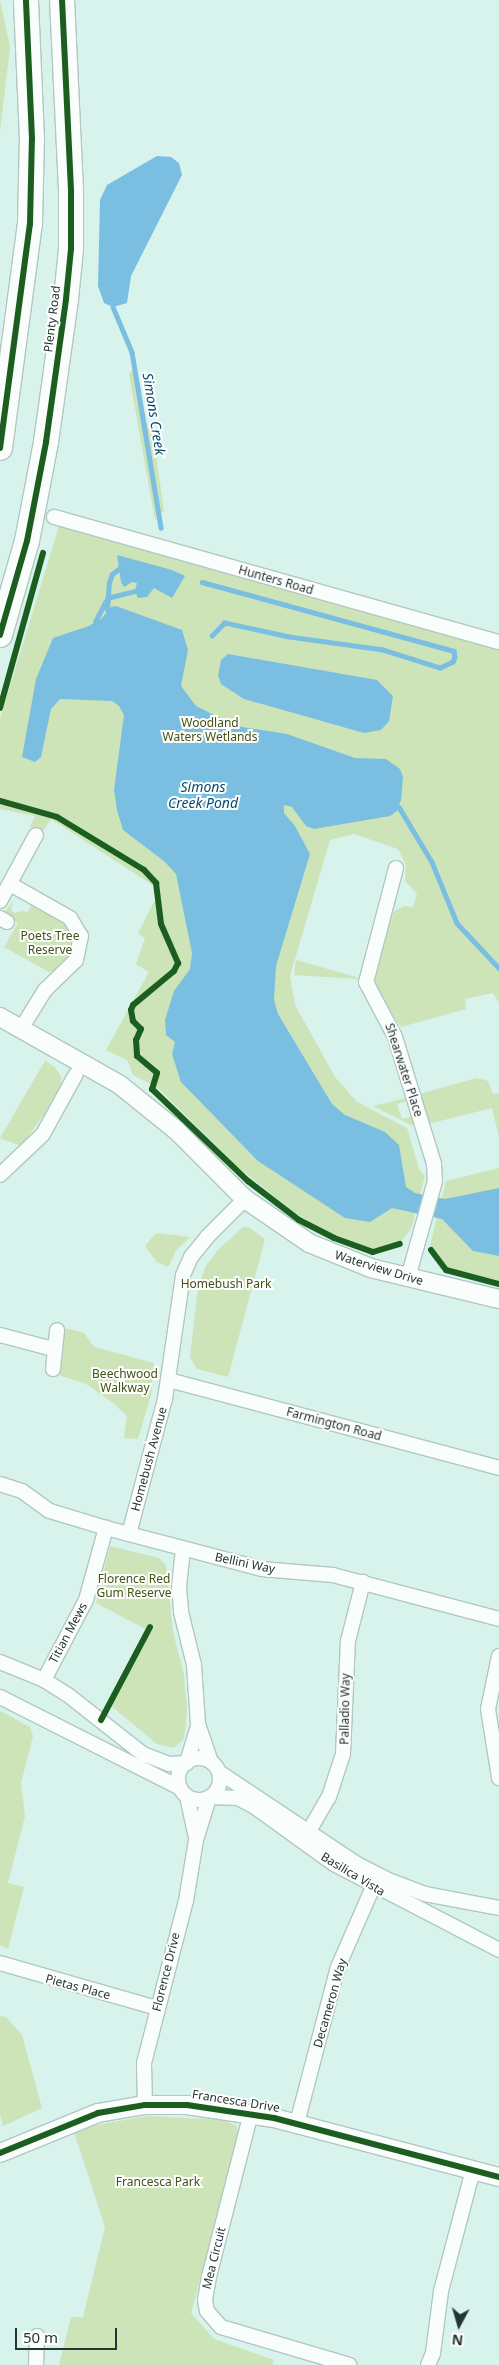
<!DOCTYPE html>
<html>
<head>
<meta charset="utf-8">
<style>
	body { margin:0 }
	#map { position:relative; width:499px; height:2365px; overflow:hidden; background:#d8f2ec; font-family:"Noto Sans",sans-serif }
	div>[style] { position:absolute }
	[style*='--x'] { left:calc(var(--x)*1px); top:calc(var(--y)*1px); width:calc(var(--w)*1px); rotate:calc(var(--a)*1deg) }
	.green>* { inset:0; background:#cce4b7 }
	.water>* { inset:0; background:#7abee2 }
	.stream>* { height:4.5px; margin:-2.25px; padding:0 2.25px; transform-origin:2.25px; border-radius:2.25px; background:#7abee2 }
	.roads { filter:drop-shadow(1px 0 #b2c7c2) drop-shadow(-1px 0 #b2c7c2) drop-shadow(0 1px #b2c7c2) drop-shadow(0 -1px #b2c7c2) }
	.minor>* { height:14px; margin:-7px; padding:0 7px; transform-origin:7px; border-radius:7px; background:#f9fdfc }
	.minor>.ring { margin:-7px; padding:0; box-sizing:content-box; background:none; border:14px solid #f9fdfc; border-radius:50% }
	.tertiary>* { height:18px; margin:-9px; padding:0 9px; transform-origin:9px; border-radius:9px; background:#f9fdfc }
	.trunk>* { height:24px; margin:-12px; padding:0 12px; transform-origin:12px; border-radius:12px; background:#f9fdfc }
	.cycleway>* { height:6px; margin:-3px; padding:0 3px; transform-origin:3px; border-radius:3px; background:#1b5e20 }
	span { translate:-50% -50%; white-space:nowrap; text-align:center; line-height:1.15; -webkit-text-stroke:4px #fefefe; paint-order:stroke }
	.street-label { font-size:12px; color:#243633 }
	.park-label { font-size:12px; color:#435215 }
	.water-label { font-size:14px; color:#044c6f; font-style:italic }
	.north { position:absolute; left:434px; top:2300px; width:50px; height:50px; -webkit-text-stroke:4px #fefefe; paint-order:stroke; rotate:186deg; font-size:14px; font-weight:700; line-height:20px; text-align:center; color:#243633 }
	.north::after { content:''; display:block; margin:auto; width:18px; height:22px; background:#243633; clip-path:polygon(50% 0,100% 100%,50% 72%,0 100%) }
	.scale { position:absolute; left:15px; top:2328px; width:102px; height:22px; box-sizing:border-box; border:2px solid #243633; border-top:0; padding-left:6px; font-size:15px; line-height:18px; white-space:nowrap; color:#243633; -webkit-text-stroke:4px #fefefe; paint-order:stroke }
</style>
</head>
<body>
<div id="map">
	<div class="green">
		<div style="clip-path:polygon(0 0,10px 47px,0 131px)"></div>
		<div style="clip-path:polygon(135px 367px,148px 427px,153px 435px,164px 511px,155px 520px,129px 374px)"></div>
		<div style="clip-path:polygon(61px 520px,499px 643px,499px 1003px,493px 993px,465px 999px,466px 1009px,401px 1027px,377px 990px,373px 974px,394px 911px,404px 906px,413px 907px,417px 894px,405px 881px,406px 865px,398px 849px,354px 834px,330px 840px,290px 976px,295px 1005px,335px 1077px,357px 1102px,407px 1128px,419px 1169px,425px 1176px,411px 1229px,401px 1241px,378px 1250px,332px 1235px,292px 1211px,238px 1167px,158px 1088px,133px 1075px,127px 1060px,106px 1050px,149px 972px,136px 964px,145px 938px,138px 933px,157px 896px,154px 886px,51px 819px,42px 832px,30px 826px,35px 816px,0 809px,0 718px)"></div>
		<div style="clip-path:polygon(13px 902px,11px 911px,15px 913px,23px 911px,27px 913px,33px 903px,69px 923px,77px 947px,63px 968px,49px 972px,4px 947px,18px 923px,2px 915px)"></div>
		<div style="clip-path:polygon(296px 960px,359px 978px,359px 979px,294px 975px)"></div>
		<div style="clip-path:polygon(45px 1061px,55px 1067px,61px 1077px,61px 1086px,53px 1102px,21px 1146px,0 1138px)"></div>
		<div style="clip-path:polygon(477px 1078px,488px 1081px,493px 1094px,499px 1093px,499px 1137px,492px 1108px,428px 1124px,419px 1094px)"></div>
		<div style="clip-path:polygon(406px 1098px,407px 1101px,397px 1104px,402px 1119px,413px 1116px,415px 1125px,411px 1125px,373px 1106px)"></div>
		<div style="clip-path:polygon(499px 1168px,499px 1282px,446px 1267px,430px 1245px,446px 1181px)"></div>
		<div style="clip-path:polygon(243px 1227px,250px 1228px,265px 1239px,228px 1377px,197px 1369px,190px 1357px,197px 1294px,205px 1267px,218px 1250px)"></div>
		<div style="clip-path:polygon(156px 1233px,190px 1237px,176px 1251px,168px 1267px,157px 1262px,145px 1246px)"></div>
		<div style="clip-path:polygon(64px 1328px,84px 1333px,94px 1347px,154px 1363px,151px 1395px,138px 1439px,124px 1438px,127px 1416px,112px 1402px,86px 1384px,59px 1375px)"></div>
		<div style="clip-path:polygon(110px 1546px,159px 1558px,166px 1565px,173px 1632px,184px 1675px,187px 1711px,184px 1739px,174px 1748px,157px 1744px,110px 1705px,149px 1631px,96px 1603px)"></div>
		<div style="clip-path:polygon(0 1711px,30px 1727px,33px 1736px,21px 1783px,25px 1816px,8px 1883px,24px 1887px,8px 1949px,0 1945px)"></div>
		<div style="clip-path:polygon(0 2016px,6px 2017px,22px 2035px,42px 2108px,3px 2126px,0 2114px)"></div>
		<div style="clip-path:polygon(148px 2116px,223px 2120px,237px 2126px,238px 2138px,191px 2313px,214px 2339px,274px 2360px,272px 2365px,59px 2365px,71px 2317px,83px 2317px,105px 2227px,74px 2132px,96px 2125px)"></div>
	</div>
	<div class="water">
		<div style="clip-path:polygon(157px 156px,171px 157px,179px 163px,182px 175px,131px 276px,127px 303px,113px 307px,104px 303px,98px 286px,100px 200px,107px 185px)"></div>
		<div style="clip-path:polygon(117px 555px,172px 570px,185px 576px,172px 598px,154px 588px,147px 597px,138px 598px,135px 591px,137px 583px,132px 582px,124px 587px,121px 582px)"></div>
		<div style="clip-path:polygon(116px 606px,182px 630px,188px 650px,181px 686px,196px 706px,236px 726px,287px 734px,355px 758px,386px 759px,400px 769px,403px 777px,401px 800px,397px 811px,390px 816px,314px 829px,306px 826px,292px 807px,284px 805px,284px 813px,295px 826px,310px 854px,276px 966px,274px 1000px,278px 1014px,332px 1104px,345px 1115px,385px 1132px,399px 1145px,406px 1187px,415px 1193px,445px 1199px,499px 1188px,499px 1256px,473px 1251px,442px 1219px,392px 1208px,370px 1222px,345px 1218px,258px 1161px,181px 1082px,172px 1054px,175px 1042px,166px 1035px,165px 1020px,174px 991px,190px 969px,192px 953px,176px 874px,164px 861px,123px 830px,117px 810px,114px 790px,124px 715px,119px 706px,112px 701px,60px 699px,51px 709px,41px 757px,35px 762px,22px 757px,36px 679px,53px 638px,89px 626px,101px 619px,111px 607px)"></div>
		<div style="clip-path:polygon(228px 654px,377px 680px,393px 696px,389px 721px,381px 730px,364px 733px,244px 699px,221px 684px,218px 676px,221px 660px)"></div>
	</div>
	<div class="stream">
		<div style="--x:113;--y:307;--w:49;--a:67.1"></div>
		<div style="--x:132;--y:352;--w:178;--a:80.6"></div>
		<div style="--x:202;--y:582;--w:261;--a:15.3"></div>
		<div style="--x:454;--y:651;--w:6;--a:81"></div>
		<div style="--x:455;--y:657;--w:5;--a:112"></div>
		<div style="--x:453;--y:662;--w:14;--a:155"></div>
		<div style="--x:440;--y:668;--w:60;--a:-162.5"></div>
		<div style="--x:383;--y:650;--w:95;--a:-172.1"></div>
		<div style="--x:289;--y:637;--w:66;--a:-167.7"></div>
		<div style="--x:225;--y:623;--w:18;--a:135"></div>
		<div style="--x:107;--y:598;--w:29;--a:-14"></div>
		<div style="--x:107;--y:610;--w:27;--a:-86"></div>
		<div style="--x:109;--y:583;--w:9;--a:-72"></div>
		<div style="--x:112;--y:574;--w:10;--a:-37"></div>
		<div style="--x:95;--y:622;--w:22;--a:-63"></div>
		<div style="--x:399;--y:807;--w:64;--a:59"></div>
		<div style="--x:432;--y:862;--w:66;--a:67.7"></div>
		<div style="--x:457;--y:923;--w:62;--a:47"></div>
	</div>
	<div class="roads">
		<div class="minor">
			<div style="--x:54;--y:517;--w:462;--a:15.7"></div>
			<div style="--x:396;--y:868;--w:118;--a:104.7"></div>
			<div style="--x:366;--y:982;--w:62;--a:62.2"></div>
			<div style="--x:395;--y:1037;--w:133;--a:72.9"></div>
			<div style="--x:434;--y:1164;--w:17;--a:87"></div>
			<div style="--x:435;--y:1181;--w:101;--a:105.6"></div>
			<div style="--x:10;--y:884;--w:69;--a:29.5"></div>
			<div style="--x:70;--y:918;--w:21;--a:59"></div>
			<div style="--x:81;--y:936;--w:25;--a:102"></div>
			<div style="--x:76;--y:960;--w:43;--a:135.9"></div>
			<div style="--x:45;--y:990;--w:46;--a:121.6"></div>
			<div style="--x:0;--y:901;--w:75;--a:-61.4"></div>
			<div style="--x:0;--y:918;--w:8;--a:30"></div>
			<div style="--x:0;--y:1175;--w:59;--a:-43.6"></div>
			<div style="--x:43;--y:1134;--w:68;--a:-61.2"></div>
			<div style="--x:0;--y:1335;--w:55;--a:14.8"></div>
			<div style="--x:53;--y:1369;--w:39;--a:-84"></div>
			<div style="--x:169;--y:1380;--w:342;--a:14.9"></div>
			<div style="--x:0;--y:1484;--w:23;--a:18"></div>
			<div style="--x:22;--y:1491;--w:34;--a:36"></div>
			<div style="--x:50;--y:1511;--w:59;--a:16.9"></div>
			<div style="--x:106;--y:1528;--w:161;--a:14.7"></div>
			<div style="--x:262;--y:1569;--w:71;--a:4.8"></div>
			<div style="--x:333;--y:1575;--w:172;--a:14.8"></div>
			<div style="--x:129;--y:1534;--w:140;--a:-75.1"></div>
			<div style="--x:165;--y:1399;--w:125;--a:-81.7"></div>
			<div style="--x:183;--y:1275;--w:20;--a:-66"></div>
			<div style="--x:191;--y:1257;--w:26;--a:-51"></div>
			<div style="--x:207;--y:1237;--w:54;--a:-45"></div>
			<div style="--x:183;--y:1549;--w:38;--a:96"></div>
			<div style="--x:179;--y:1587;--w:25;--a:85"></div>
			<div style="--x:181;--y:1612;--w:55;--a:76.2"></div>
			<div style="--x:194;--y:1665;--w:59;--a:86.1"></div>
			<div style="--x:198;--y:1724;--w:40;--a:71.1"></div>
			<div style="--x:499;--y:1656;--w:54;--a:101.7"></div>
			<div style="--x:488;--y:1709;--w:70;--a:80.9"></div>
			<div style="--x:0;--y:1662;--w:48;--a:22.2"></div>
			<div style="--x:44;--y:1680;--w:28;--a:32"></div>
			<div style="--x:68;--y:1695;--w:95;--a:38.2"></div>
			<div style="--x:143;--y:1754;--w:28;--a:21"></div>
			<div style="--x:169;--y:1764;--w:18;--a:-3"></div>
			<div style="--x:44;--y:1680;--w:90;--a:-62.3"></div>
			<div style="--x:86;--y:1600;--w:75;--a:-74.5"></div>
			<div style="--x:0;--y:1697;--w:202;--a:26.8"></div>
			<div class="ring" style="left:178px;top:1758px;width:28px;height:28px"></div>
			<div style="--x:187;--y:1762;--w:39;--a:-73"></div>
			<div style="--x:219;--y:1772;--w:166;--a:33.7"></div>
			<div style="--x:357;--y:1864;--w:38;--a:27"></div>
			<div style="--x:391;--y:1881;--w:36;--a:21"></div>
			<div style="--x:425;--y:1894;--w:75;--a:10.7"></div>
			<div style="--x:187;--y:1796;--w:39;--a:78"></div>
			<div style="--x:211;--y:1797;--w:27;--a:2"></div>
			<div style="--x:238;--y:1798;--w:19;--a:28"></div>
			<div style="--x:255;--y:1807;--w:97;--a:35.8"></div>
			<div style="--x:334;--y:1864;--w:186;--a:27.5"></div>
			<div style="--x:309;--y:1831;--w:39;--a:-60"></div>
			<div style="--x:329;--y:1797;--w:45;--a:-72"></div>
			<div style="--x:343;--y:1754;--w:113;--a:-87.5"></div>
			<div style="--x:348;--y:1641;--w:61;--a:-75.7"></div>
			<div style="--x:0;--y:1963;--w:163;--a:16"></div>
			<div style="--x:145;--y:2105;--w:42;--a:-91.4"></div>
			<div style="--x:144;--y:2063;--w:167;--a:-75.5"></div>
			<div style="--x:186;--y:1901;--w:62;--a:-80.7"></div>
			<div style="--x:196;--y:1840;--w:44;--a:-72.8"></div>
			<div style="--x:251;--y:2113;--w:169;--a:104.4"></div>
			<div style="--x:209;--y:2277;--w:23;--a:100"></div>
			<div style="--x:205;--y:2300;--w:11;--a:80"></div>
			<div style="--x:207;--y:2311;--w:21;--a:49"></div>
			<div style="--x:221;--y:2327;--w:134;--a:16.5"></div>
			<div style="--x:297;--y:2123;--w:161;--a:-75.3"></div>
			<div style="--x:338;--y:1967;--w:87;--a:-66.4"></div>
			<div style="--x:36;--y:2365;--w:29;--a:-88"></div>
			<div style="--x:428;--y:2365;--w:13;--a:-67"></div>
			<div style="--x:433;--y:2353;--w:63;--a:-82.6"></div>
			<div style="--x:441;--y:2291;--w:125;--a:-75.2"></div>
		</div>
		<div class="tertiary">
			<div style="--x:0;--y:1017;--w:138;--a:29.5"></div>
			<div style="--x:120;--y:1085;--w:72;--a:38.8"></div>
			<div style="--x:176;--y:1130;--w:98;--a:45"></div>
			<div style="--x:245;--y:1199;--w:78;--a:34.5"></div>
			<div style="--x:309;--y:1243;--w:67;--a:22"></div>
			<div style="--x:371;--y:1268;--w:132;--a:13.6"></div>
			<div style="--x:0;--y:2153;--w:106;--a:-22.2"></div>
			<div style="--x:98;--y:2113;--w:48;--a:-9.7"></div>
			<div style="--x:145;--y:2105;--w:42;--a:0"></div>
			<div style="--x:187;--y:2105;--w:88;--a:8.5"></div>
			<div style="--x:274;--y:2118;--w:233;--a:14.7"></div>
		</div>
		<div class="trunk">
			<div style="--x:0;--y:448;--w:226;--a:-82.4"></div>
			<div style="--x:30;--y:224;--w:85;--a:-88.7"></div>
			<div style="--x:32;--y:139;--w:139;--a:-92.5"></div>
			<div style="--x:0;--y:635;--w:98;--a:-74"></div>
			<div style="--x:27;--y:541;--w:101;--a:-79.1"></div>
			<div style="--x:46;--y:442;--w:144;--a:-82"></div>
			<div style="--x:66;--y:299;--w:50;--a:-84.3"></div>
			<div style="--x:71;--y:249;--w:59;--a:-90"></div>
			<div style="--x:71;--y:190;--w:190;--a:-92.7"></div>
		</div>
	</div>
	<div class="cycleway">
		<div style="--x:0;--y:448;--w:226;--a:-82.4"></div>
		<div style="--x:30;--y:224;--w:85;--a:-88.7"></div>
		<div style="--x:32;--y:139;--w:139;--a:-92.5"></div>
		<div style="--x:0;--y:635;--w:98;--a:-74"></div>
		<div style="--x:27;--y:541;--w:101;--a:-79.1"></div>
		<div style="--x:46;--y:442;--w:144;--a:-82"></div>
		<div style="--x:66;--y:299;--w:50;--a:-84.3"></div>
		<div style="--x:71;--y:249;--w:59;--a:-90"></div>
		<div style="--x:71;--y:190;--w:190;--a:-92.7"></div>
		<div style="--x:0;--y:708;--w:161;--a:-74.5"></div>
		<div style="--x:0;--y:801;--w:59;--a:15.7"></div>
		<div style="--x:57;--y:817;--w:102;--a:31.3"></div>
		<div style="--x:144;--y:870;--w:18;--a:47"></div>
		<div style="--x:156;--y:883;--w:41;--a:83"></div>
		<div style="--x:161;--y:924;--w:43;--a:66.4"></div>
		<div style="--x:178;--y:963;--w:9;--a:117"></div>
		<div style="--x:174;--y:971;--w:53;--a:140.3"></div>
		<div style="--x:133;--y:1005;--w:5;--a:112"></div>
		<div style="--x:131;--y:1010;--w:11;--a:80"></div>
		<div style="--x:133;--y:1021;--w:11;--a:45"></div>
		<div style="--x:141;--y:1029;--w:12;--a:114"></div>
		<div style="--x:136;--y:1040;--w:16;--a:86"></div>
		<div style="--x:137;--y:1056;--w:26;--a:40"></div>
		<div style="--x:157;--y:1073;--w:17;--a:107"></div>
		<div style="--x:152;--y:1089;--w:133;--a:43.8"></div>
		<div style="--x:248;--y:1181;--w:64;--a:37.4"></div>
		<div style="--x:299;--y:1220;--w:39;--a:27"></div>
		<div style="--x:334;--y:1238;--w:41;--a:19.7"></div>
		<div style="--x:373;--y:1252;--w:28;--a:-17"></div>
		<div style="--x:431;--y:1250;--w:25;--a:53"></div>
		<div style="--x:446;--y:1270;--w:55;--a:14.8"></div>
		<div style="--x:101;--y:1720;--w:105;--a:-62.2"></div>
		<div style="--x:0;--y:2153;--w:106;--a:-22.2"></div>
		<div style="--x:98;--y:2113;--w:48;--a:-9.7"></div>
		<div style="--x:145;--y:2105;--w:42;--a:0"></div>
		<div style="--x:187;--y:2105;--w:88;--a:8.5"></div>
		<div style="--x:274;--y:2118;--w:233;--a:14.7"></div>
	</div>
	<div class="street-label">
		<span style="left:52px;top:319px;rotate:-83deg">Plenty Road</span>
		<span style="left:276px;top:580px;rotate:16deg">Hunters Road</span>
		<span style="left:404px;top:1070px;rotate:72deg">Shearwater Place</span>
		<span style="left:379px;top:1268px;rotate:17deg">Waterview Drive</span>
		<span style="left:334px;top:1424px;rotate:15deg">Farmington Road</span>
		<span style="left:149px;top:1459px;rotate:-75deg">Homebush Avenue</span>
		<span style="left:245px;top:1563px;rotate:12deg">Bellini Way</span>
		<span style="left:68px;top:1633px;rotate:-62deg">Titian Mews</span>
		<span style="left:345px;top:1709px;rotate:-89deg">Palladio Way</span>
		<span style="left:353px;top:1874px;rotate:31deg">Basilica Vista</span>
		<span style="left:166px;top:1972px;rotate:-76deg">Florence Drive</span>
		<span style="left:78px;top:1987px;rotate:15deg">Pietas Place</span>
		<span style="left:330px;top:2003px;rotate:-74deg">Decameron Way</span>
		<span style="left:236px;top:2101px;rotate:9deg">Francesca Drive</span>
		<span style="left:214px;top:2258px;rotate:-76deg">Mea Circuit</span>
	</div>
	<div class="park-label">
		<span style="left:210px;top:730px">Woodland<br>Waters Wetlands</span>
		<span style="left:50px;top:943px">Poets Tree<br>Reserve</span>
		<span style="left:226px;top:1284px">Homebush Park</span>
		<span style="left:125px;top:1381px">Beechwood<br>Walkway</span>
		<span style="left:134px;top:1586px">Florence Red<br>Gum Reserve</span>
		<span style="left:158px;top:2182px">Francesca Park</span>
	</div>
	<div class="water-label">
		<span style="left:154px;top:414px;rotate:81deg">Simons Creek</span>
		<span style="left:203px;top:795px">Simons<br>Creek Pond</span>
	</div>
	<div class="north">N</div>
	<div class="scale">50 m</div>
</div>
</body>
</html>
